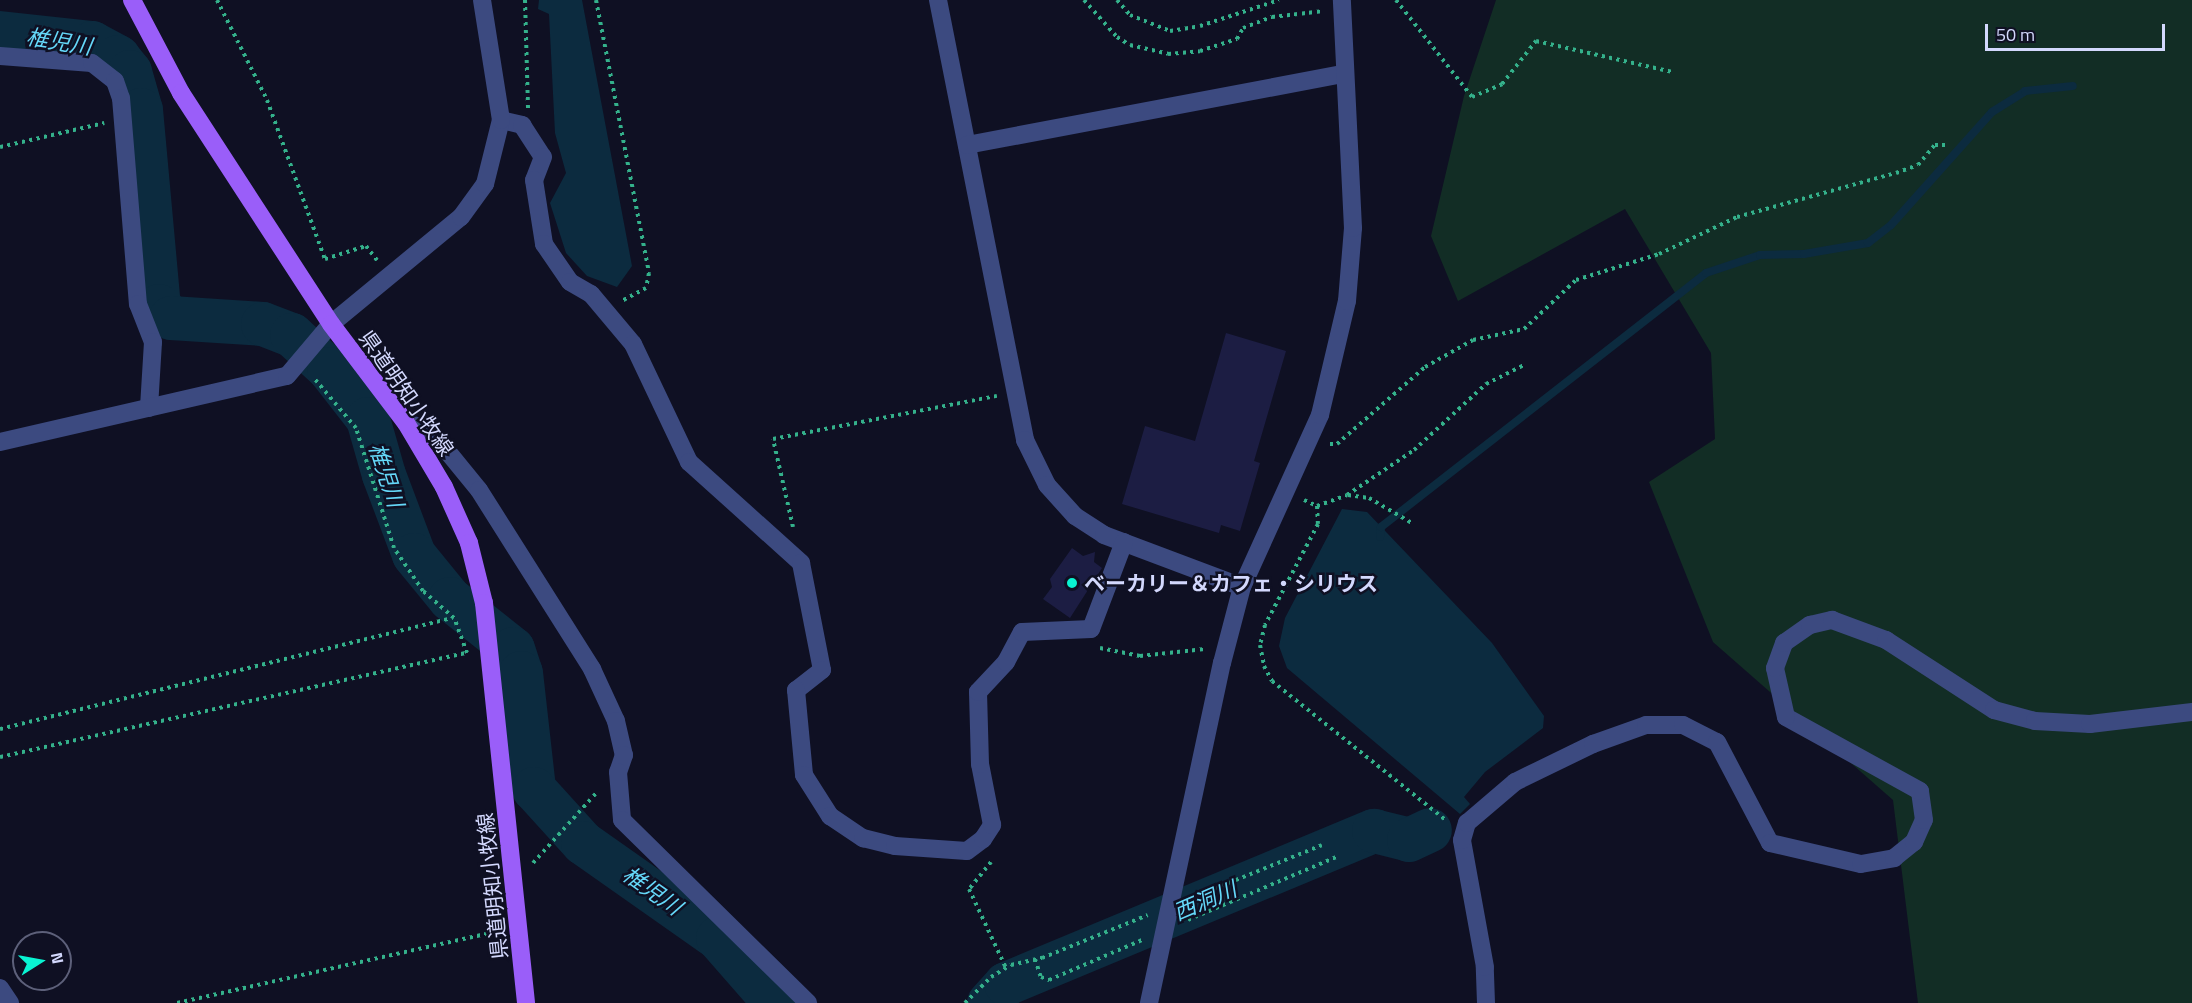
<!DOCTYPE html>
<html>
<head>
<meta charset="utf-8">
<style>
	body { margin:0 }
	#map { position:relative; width:2192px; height:1003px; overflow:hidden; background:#0f1023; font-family:"Titillium Web","Noto Sans JP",sans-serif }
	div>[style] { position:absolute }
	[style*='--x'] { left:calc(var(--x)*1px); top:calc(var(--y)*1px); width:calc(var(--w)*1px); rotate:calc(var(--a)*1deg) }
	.green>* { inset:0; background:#122d25 }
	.water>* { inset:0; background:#0c2b3f }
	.stream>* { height:8px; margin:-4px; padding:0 4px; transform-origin:4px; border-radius:4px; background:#0c2b3f }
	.river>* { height:44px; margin:-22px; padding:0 22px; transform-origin:22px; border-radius:22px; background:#0c2b3f }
	.building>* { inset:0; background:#1c1d43 }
	.path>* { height:4px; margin-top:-2px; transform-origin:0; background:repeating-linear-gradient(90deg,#34b18b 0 3px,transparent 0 7.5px) }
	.minor>* { height:18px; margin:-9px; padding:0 9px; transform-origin:9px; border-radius:9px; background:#3c4a80 }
	.major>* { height:18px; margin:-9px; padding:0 9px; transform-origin:9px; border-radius:9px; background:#9a5ef9 }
	.dots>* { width:16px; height:16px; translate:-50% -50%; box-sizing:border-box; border:3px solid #0f1023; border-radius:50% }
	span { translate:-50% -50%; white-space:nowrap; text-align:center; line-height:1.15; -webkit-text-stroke:5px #0f1023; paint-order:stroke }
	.street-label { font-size:21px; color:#d3d8fd }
	.poi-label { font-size:21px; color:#d3d8fd; font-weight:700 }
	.left { translate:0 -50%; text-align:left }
	.water-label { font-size:22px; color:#65d8f9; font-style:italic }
	.north { position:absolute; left:12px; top:931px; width:60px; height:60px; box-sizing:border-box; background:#0f1023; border:2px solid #5d607a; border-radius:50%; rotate:79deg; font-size:16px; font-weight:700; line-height:24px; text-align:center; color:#d3d8fd }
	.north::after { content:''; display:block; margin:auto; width:21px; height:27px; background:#09f3d2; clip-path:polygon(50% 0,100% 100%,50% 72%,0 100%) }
	.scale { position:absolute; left:1985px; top:24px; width:180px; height:27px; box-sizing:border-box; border:3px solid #d3d8fd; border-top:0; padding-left:8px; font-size:18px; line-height:21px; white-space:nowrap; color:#d3d8fd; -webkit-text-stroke:4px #0f1023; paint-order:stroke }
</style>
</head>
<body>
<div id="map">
	<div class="green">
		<div style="clip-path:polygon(1496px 0,2192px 0,2192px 1003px,1918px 1003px,1893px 800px,1713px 642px,1649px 482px,1715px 439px,1711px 353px,1625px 209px,1458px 301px,1431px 236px,1464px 96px)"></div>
	</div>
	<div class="water">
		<div style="clip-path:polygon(539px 0,582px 0,632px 266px,617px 287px,587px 276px,566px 253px,550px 203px,566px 173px,555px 133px,549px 14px,538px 9px)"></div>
		<div style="clip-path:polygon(1342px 509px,1367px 512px,1492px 643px,1544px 716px,1543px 728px,1485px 772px,1464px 797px,1470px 804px,1460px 814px,1287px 668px,1279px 646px,1285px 618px)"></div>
	</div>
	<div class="stream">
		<div style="--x:1380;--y:537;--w:10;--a:-84"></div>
		<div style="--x:1381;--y:527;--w:412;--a:-38"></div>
		<div style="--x:1706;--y:273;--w:57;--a:-18.4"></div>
		<div style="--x:1760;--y:255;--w:44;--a:-1.3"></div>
		<div style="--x:1804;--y:254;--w:65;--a:-9.8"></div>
		<div style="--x:1868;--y:243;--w:29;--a:-38"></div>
		<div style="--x:1891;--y:225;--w:152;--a:-48.2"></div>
		<div style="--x:1992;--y:112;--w:39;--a:-32"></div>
		<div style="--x:2025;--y:91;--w:48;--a:-5.9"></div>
	</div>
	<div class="river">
		<div style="--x:0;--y:33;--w:93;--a:6.2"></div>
		<div style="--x:92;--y:43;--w:30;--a:28"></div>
		<div style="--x:118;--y:57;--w:19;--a:51"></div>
		<div style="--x:130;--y:72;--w:40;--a:74"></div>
		<div style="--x:141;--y:110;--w:197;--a:84.8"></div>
		<div style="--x:159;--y:306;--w:17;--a:45"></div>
		<div style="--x:171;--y:318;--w:92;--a:3.7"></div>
		<div style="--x:263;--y:324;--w:31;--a:21"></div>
		<div style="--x:292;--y:335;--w:50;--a:42.6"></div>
		<div style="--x:329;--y:369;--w:63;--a:52"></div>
		<div style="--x:368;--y:419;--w:58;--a:74.1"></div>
		<div style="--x:384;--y:475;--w:85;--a:69.4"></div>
		<div style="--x:414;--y:555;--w:57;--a:50.7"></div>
		<div style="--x:450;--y:599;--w:80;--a:38.4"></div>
		<div style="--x:513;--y:649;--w:25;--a:72"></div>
		<div style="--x:521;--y:673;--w:117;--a:83.6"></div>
		<div style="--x:534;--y:789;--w:73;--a:47.8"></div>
		<div style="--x:583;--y:843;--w:165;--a:35.1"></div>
		<div style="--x:718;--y:938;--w:86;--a:48.8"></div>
		<div style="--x:989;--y:1003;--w:25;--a:-48"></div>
		<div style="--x:1006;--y:984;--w:399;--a:-22.6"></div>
		<div style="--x:1374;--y:831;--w:36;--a:14"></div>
		<div style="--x:1409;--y:840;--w:23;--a:-25"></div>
	</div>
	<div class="building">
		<div style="clip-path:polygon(1226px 333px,1286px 351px,1254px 461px,1260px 463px,1240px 531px,1221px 525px,1219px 533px,1122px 504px,1145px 426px,1195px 441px)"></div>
		<div style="clip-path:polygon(1072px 548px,1083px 556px,1095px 552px,1094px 562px,1102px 568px,1070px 618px,1043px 599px,1052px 587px,1050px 579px)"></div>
	</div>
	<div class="path">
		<div style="--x:217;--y:0;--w:112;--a:63.4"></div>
		<div style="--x:267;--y:100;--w:169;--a:70"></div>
		<div style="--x:325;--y:259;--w:43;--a:-17.6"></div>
		<div style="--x:366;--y:246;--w:18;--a:52"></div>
		<div style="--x:525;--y:0;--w:108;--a:88.4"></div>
		<div style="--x:596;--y:0;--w:278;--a:79"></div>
		<div style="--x:649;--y:273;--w:15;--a:101"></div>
		<div style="--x:646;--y:288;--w:26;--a:152"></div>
		<div style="--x:1084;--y:0;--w:50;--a:48.3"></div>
		<div style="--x:1117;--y:37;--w:15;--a:32"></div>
		<div style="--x:1130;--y:45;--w:39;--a:13"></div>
		<div style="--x:1168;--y:54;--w:32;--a:-5"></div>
		<div style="--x:1200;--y:51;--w:39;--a:-18"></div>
		<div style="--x:1237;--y:39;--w:13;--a:-61"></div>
		<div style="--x:1243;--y:28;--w:31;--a:-21"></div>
		<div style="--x:1272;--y:17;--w:52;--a:-6.6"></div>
		<div style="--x:1117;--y:0;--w:20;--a:49"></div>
		<div style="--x:1130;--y:15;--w:43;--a:21.8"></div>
		<div style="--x:1170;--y:31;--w:30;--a:-9"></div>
		<div style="--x:1200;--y:26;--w:83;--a:-18.2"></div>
		<div style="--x:1396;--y:0;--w:123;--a:51.9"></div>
		<div style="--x:1472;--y:97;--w:33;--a:-23"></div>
		<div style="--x:1502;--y:84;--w:55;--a:-51.7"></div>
		<div style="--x:1536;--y:41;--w:139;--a:12.8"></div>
		<div style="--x:0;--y:147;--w:107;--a:-13"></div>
		<div style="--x:1330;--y:444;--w:7;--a:0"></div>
		<div style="--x:1337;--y:444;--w:117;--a:-41.2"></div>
		<div style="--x:1425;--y:367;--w:55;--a:-29.4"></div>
		<div style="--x:1473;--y:340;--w:52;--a:-12.2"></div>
		<div style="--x:1524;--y:329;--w:71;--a:-43.3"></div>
		<div style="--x:1576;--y:280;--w:87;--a:-17.4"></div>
		<div style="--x:1659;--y:254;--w:86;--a:-25.4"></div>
		<div style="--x:1737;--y:217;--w:165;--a:-15.5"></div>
		<div style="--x:1896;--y:173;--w:23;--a:-20"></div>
		<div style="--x:1918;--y:165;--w:26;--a:-50"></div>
		<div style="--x:1935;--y:145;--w:13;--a:0"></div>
		<div style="--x:1348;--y:495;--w:21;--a:8"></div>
		<div style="--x:1369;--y:498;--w:50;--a:30.2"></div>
		<div style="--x:1304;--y:500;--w:14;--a:25"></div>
		<div style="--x:1317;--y:506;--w:32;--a:-20"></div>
		<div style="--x:1347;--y:495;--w:81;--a:-33.9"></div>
		<div style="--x:1414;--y:450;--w:98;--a:-42.5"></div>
		<div style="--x:1486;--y:384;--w:42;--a:-26.6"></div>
		<div style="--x:1317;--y:506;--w:18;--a:87"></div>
		<div style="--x:1318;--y:524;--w:114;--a:117.7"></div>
		<div style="--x:1265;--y:625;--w:21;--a:104"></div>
		<div style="--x:1260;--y:645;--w:21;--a:79"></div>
		<div style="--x:1264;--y:666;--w:17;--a:62"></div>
		<div style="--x:1272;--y:681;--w:224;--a:38.7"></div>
		<div style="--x:793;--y:527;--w:90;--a:-102.8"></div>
		<div style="--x:773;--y:439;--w:228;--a:-10.9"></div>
		<div style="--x:1100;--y:648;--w:41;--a:11.3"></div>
		<div style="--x:1140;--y:656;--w:65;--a:-6.1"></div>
		<div style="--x:0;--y:729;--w:466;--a:-13.8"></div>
		<div style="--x:0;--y:757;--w:478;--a:-12.6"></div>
		<div style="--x:467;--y:653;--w:37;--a:-110"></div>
		<div style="--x:454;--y:618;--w:41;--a:-138.9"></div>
		<div style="--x:423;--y:591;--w:52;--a:-124"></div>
		<div style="--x:394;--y:548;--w:126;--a:-107.6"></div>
		<div style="--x:356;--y:428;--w:67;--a:-130.1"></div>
		<div style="--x:991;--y:862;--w:35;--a:129"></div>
		<div style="--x:969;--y:889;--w:87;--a:64.9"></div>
		<div style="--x:533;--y:863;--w:97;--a:-47.9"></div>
		<div style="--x:1194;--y:897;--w:138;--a:-22.1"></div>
		<div style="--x:1188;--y:920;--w:164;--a:-23"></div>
		<div style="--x:1035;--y:959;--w:19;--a:72"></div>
		<div style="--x:1041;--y:977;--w:9;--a:21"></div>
		<div style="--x:1049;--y:980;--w:101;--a:-23.3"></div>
		<div style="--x:177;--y:1003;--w:330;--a:-12.6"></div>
		<div style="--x:965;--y:1003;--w:37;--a:-45"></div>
		<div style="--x:991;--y:977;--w:23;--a:-31"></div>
		<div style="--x:1011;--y:965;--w:32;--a:-13"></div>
		<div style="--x:1042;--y:958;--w:114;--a:-22.1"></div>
	</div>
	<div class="minor">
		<div style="--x:938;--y:0;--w:449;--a:78.8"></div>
		<div style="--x:1025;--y:440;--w:50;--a:63.9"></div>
		<div style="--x:1047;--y:485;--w:42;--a:47.9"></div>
		<div style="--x:1075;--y:516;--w:35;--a:33"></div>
		<div style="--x:1104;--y:535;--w:147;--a:20.6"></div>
		<div style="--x:0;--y:56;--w:92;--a:4.4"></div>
		<div style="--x:92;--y:63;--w:29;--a:38"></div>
		<div style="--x:115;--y:81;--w:18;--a:71"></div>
		<div style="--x:121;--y:98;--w:207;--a:85.3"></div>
		<div style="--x:138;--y:304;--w:41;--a:68.5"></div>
		<div style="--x:153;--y:342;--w:66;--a:93.5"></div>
		<div style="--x:501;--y:120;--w:22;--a:13"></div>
		<div style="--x:522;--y:125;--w:38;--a:57"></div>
		<div style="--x:543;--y:157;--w:25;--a:111"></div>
		<div style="--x:534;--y:180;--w:65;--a:81.1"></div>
		<div style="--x:544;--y:244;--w:46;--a:55.6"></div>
		<div style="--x:570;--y:282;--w:24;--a:30"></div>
		<div style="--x:591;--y:294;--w:65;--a:50"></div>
		<div style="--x:633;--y:344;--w:131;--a:64.6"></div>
		<div style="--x:689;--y:462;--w:151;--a:42"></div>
		<div style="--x:801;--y:563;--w:109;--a:78.9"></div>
		<div style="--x:822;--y:670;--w:33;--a:142"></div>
		<div style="--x:796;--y:690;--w:85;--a:84.6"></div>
		<div style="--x:804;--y:775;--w:49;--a:57.6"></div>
		<div style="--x:830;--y:816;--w:40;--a:34"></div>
		<div style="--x:863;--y:838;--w:33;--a:14"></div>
		<div style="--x:895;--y:846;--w:72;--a:4"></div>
		<div style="--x:967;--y:851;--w:20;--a:-37"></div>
		<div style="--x:983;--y:839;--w:17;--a:-57"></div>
		<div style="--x:992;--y:825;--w:62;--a:-101.1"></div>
		<div style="--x:980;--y:764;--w:72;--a:-91.6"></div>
		<div style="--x:978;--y:692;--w:41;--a:-47"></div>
		<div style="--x:1006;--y:662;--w:34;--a:-62"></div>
		<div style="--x:1022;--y:632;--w:69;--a:-2.5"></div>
		<div style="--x:1091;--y:629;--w:93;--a:-69.2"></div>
		<div style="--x:967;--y:145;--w:384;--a:-10.7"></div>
		<div style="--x:406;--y:423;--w:25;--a:16"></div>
		<div style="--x:430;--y:430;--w:77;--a:50.8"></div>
		<div style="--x:479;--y:490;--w:212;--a:57.7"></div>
		<div style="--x:592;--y:669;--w:57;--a:65.2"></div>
		<div style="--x:616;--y:721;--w:35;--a:77"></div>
		<div style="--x:624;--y:755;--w:18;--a:109"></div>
		<div style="--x:618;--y:772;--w:48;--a:85.2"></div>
		<div style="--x:622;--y:820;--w:261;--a:44.5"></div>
		<div style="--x:0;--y:442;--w:294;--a:-13"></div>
		<div style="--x:287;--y:376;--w:68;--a:-49.8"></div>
		<div style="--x:331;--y:324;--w:168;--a:-39.5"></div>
		<div style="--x:461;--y:217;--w:41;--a:-54"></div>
		<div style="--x:485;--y:184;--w:66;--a:-76"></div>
		<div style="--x:501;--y:120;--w:121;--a:-99"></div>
		<div style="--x:0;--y:988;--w:18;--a:56"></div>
		<div style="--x:1149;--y:1003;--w:348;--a:-77.9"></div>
		<div style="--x:1222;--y:663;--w:79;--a:-75.3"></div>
		<div style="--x:1242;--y:587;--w:189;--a:-65.6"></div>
		<div style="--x:1320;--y:415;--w:117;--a:-76.7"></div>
		<div style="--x:1347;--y:301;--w:73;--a:-85.3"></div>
		<div style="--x:1353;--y:228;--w:228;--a:-92.8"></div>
		<div style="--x:1486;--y:1003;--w:36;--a:-92"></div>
		<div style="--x:1485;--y:967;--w:129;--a:-100.3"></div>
		<div style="--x:1462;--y:840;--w:18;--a:-74"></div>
		<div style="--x:1467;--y:823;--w:63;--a:-40.5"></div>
		<div style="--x:1515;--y:782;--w:87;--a:-26"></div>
		<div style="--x:1593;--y:744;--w:56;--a:-19.7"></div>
		<div style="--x:1646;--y:725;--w:37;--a:0"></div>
		<div style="--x:1683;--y:725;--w:38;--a:27"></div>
		<div style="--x:1717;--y:742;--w:114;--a:62.3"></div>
		<div style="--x:1770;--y:843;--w:93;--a:13"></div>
		<div style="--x:1861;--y:864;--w:34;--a:-10"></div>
		<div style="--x:1894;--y:858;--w:26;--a:-39"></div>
		<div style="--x:1914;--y:842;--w:24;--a:-66"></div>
		<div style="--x:1924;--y:820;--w:29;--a:-98"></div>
		<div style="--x:1920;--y:791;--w:153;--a:-151.1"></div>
		<div style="--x:1786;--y:717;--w:50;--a:-102.7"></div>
		<div style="--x:1775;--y:668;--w:27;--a:-70"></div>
		<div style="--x:1784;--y:643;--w:32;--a:-35"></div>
		<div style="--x:1810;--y:625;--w:23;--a:-13"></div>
		<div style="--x:1832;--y:620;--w:58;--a:20.3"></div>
		<div style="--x:1886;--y:640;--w:129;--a:32.9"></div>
		<div style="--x:1994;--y:710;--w:42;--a:15"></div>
		<div style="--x:2035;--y:721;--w:55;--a:3.1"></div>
		<div style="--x:2090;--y:724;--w:103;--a:-6.7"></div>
	</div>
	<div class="major">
		<div style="--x:132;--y:0;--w:105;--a:62.2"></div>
		<div style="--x:181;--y:93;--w:275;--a:57"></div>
		<div style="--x:331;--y:324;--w:124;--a:52.9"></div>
		<div style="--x:406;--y:423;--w:74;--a:59.3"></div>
		<div style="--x:444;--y:487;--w:61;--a:65.9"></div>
		<div style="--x:469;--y:543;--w:62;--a:76"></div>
		<div style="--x:484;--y:603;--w:402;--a:84"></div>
	</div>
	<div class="dots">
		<div style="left:1072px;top:583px;background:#09f3d2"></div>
	</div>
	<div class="street-label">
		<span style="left:407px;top:393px;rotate:55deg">県道明知小牧線</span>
		<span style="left:492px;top:886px;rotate:-96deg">県道明知小牧線</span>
	</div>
	<div class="poi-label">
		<span class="left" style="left:1084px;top:583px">ベーカリー＆カフェ・シリウス</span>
	</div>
	<div class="water-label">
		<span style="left:59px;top:42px;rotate:9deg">椎児川</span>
		<span style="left:386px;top:475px;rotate:72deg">椎児川</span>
		<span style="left:652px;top:891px;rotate:35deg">椎児川</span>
		<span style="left:1205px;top:901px;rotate:-23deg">西洞川</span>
	</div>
	<div class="north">N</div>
	<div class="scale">50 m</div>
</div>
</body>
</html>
